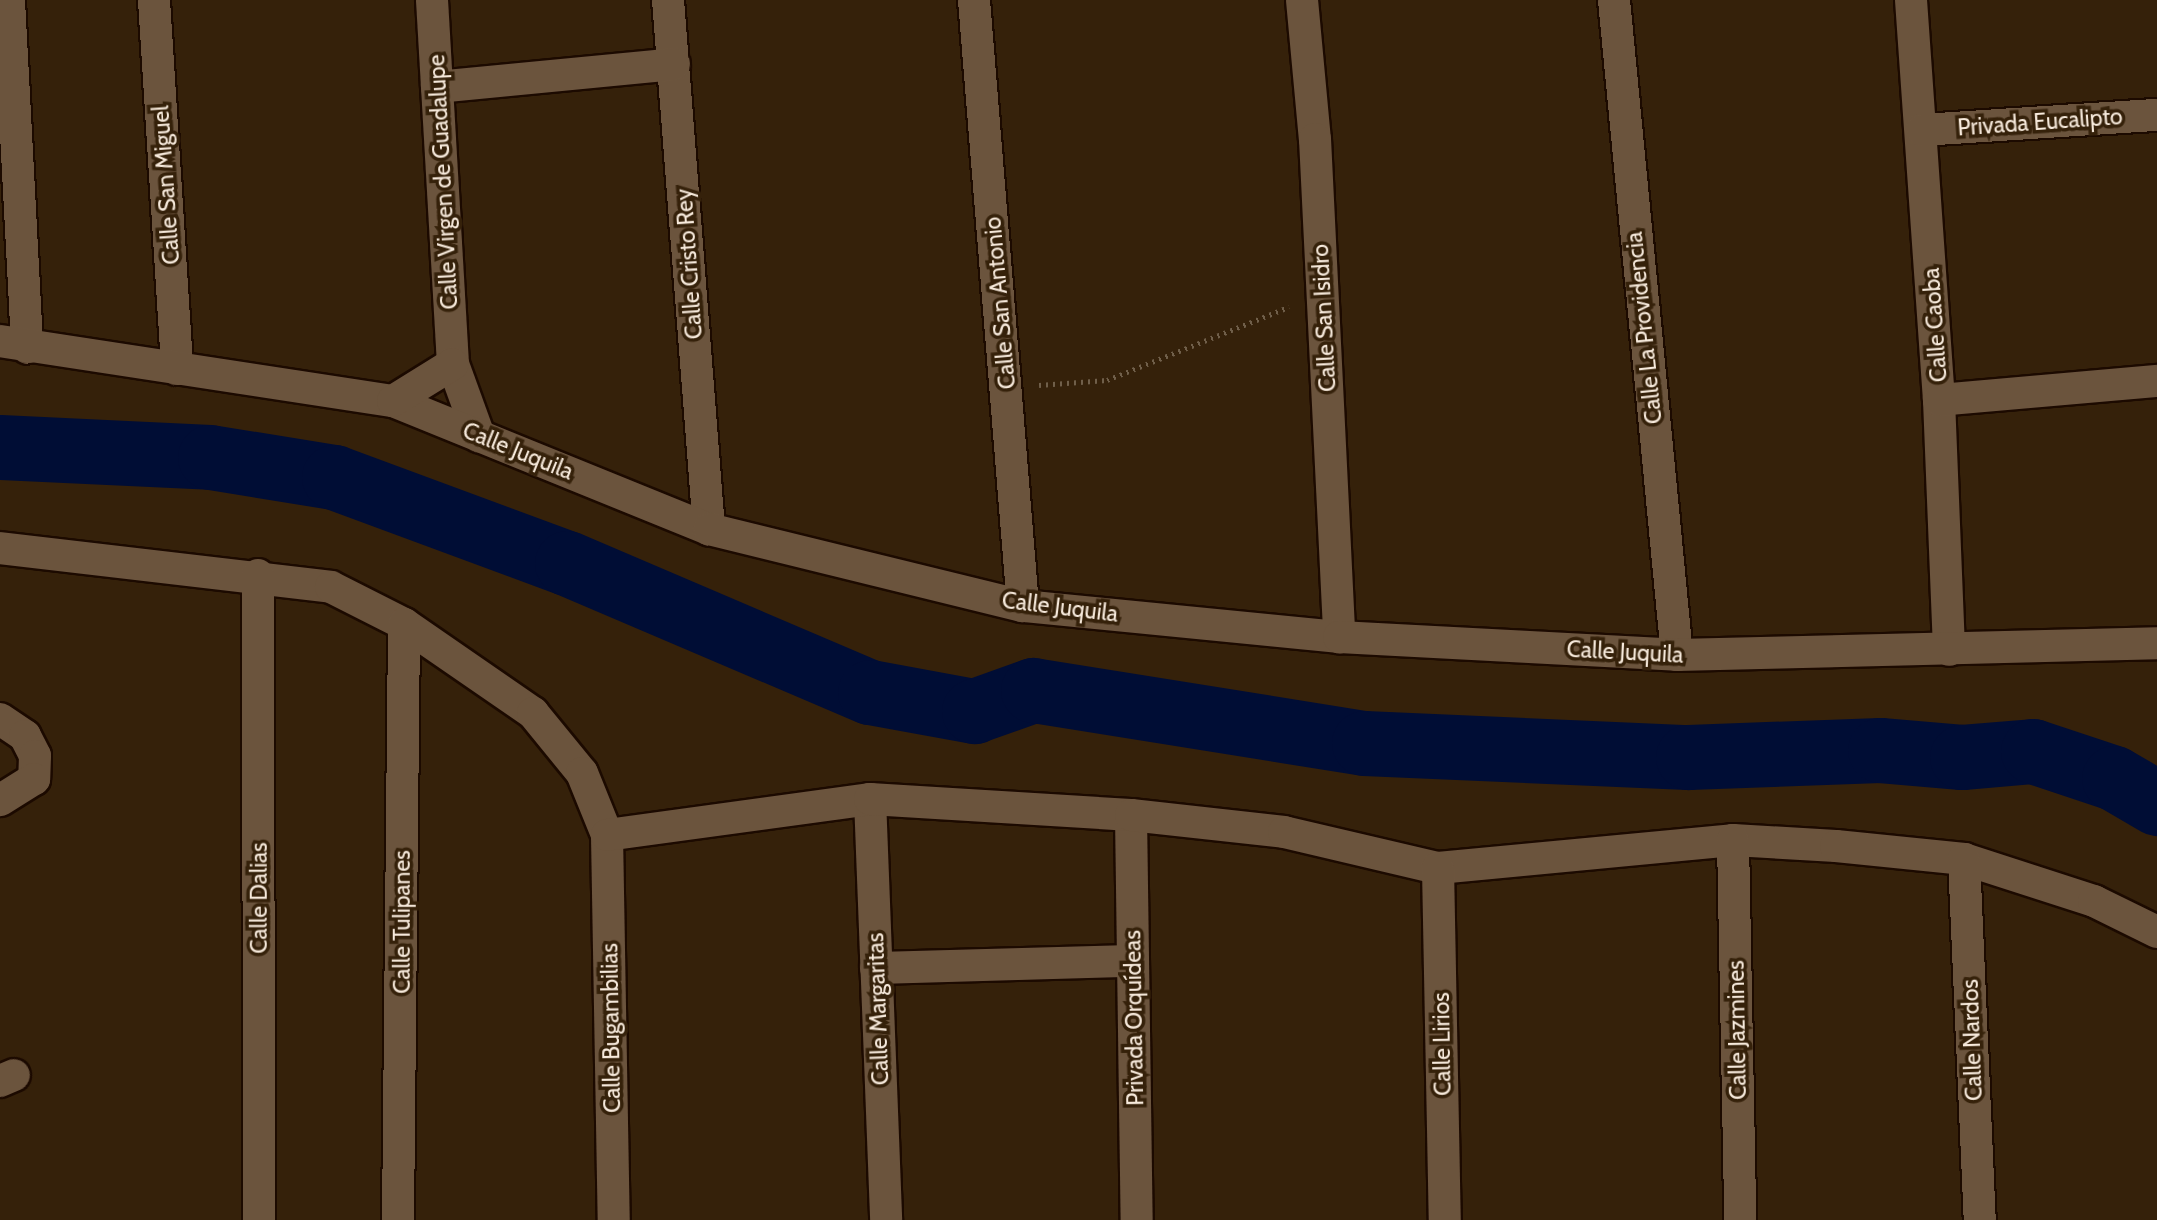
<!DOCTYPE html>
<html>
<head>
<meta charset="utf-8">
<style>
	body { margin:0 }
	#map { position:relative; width:2157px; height:1220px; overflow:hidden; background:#35210a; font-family:Cabin,sans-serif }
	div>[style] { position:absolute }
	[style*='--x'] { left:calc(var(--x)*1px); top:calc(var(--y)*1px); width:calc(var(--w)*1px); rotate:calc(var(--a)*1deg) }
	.river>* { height:65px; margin:-32.5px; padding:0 32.5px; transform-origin:32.5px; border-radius:32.5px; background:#000d35 }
	.path>* { height:4.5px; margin-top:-2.25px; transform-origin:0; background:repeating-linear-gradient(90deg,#705f4a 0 2px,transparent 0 7px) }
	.roads { filter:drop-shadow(2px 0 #1c0a00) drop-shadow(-2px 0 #1c0a00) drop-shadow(0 2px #1c0a00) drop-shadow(0 -2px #1c0a00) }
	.minor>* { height:32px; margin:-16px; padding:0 16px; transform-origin:16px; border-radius:16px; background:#6b543d }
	span { translate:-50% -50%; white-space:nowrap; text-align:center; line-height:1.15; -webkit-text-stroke:7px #35210a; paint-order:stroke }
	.street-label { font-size:23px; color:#f7eadc }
</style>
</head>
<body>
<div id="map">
	<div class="river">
		<div style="--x:0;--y:447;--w:210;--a:2.7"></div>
		<div style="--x:210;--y:457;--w:126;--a:9.2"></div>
		<div style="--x:334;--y:477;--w:248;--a:20.3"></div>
		<div style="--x:567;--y:563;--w:329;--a:23.1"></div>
		<div style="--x:870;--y:692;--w:106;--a:10.4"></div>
		<div style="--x:974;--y:711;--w:63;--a:-19.6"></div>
		<div style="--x:1033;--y:690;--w:335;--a:9.1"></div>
		<div style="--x:1364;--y:743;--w:324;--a:2.5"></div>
		<div style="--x:1688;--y:757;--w:192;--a:-2.1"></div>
		<div style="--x:1880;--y:750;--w:82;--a:4.9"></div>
		<div style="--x:1962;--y:757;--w:71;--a:-4.8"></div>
		<div style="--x:2033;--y:751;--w:85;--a:18.4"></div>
		<div style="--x:2114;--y:778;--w:50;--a:30.2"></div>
	</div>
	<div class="path">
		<div style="--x:1039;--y:385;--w:68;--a:-4.2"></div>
		<div style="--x:1107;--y:380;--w:196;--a:-21.9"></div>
	</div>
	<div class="roads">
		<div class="minor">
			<div style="--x:9;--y:0;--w:348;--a:87"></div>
			<div style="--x:154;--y:0;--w:370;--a:86.4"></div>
			<div style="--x:432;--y:0;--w:365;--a:86.7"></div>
			<div style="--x:453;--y:364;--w:77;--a:70.1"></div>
			<div style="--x:668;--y:0;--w:531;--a:85.57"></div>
			<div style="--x:974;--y:0;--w:608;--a:85.38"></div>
			<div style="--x:1302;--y:0;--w:140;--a:84.7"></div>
			<div style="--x:1315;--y:139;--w:499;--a:87.2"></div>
			<div style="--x:1614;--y:0;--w:658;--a:84.51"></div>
			<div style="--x:1911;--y:0;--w:401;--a:86"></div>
			<div style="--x:1939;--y:400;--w:250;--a:87.7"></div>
			<div style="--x:437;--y:87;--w:238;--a:-5.5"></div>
			<div style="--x:1922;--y:130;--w:235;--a:-3.7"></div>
			<div style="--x:0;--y:341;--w:398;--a:8.7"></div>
			<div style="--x:393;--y:401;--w:341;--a:22.1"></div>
			<div style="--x:709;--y:529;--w:323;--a:13.8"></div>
			<div style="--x:1023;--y:606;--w:318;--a:5.6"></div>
			<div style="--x:1339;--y:637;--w:338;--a:3"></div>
			<div style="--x:1677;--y:655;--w:480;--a:-1.4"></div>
			<div style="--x:1939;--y:400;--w:219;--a:-5"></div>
			<div style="--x:393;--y:401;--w:70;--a:-31.7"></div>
			<div style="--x:0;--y:548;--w:333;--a:6.7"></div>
			<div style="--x:331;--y:587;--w:82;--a:26.9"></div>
			<div style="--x:404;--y:624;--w:157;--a:34.6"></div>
			<div style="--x:533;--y:713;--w:77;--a:50.8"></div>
			<div style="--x:582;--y:773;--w:67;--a:68"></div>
			<div style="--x:607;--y:835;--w:385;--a:89"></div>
			<div style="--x:258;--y:575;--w:645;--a:89.91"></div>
			<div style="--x:0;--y:719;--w:30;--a:34"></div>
			<div style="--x:25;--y:736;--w:22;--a:63"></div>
			<div style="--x:35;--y:756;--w:23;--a:92"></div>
			<div style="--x:34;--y:779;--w:40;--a:148"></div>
			<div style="--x:870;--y:799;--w:421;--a:87.8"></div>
			<div style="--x:1131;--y:815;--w:405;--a:89.2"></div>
			<div style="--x:607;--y:835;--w:265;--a:-7.8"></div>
			<div style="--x:870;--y:799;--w:261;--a:3.5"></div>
			<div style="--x:1131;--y:815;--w:154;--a:6.3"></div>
			<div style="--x:1284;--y:832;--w:158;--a:13.2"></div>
			<div style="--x:1438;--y:868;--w:296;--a:-5.4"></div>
			<div style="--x:1733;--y:840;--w:103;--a:3.3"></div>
			<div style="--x:1836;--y:846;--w:129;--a:5.8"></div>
			<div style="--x:1964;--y:859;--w:137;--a:17.9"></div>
			<div style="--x:2094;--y:901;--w:70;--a:26.2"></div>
			<div style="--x:1733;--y:840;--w:380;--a:88.9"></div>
			<div style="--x:1964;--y:859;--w:361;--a:87.5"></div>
			<div style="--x:1438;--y:868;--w:352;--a:88.9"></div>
			<div style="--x:876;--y:968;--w:257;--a:-1.6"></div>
			<div style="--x:0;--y:1081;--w:15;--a:-23"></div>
			<div style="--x:398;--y:1220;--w:596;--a:-89.42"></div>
		</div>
	</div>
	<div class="street-label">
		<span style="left:2040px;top:122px;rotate:-4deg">Privada Eucalipto</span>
		<span style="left:443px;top:182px;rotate:-93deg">Calle Virgen de Guadalupe</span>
		<span style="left:166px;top:185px;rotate:-94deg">Calle San Miguel</span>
		<span style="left:689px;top:264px;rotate:-94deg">Calle Cristo Rey</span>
		<span style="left:1000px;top:303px;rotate:-95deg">Calle San Antonio</span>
		<span style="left:1324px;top:318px;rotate:-93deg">Calle San Isidro</span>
		<span style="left:1935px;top:325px;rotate:-94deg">Calle Caoba</span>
		<span style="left:1644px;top:328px;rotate:-96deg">Calle La Providencia</span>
		<span style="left:518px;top:451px;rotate:22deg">Calle Juquila</span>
		<span style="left:1060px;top:607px;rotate:7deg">Calle Juquila</span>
		<span style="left:1625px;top:652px;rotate:3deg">Calle Juquila</span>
		<span style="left:259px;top:898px;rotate:-90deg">Calle Dalias</span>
		<span style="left:402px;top:922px;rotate:-90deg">Calle Tulipanes</span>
		<span style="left:878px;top:1009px;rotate:-92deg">Calle Margaritas</span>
		<span style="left:1134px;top:1018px;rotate:-91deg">Privada Orquídeas</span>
		<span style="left:611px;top:1028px;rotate:-91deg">Calle Bugambilias</span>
		<span style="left:1737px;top:1030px;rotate:-91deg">Calle Jazmines</span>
		<span style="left:1972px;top:1040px;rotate:-92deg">Calle Nardos</span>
		<span style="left:1442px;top:1044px;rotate:-91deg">Calle Lirios</span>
	</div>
</div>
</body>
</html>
